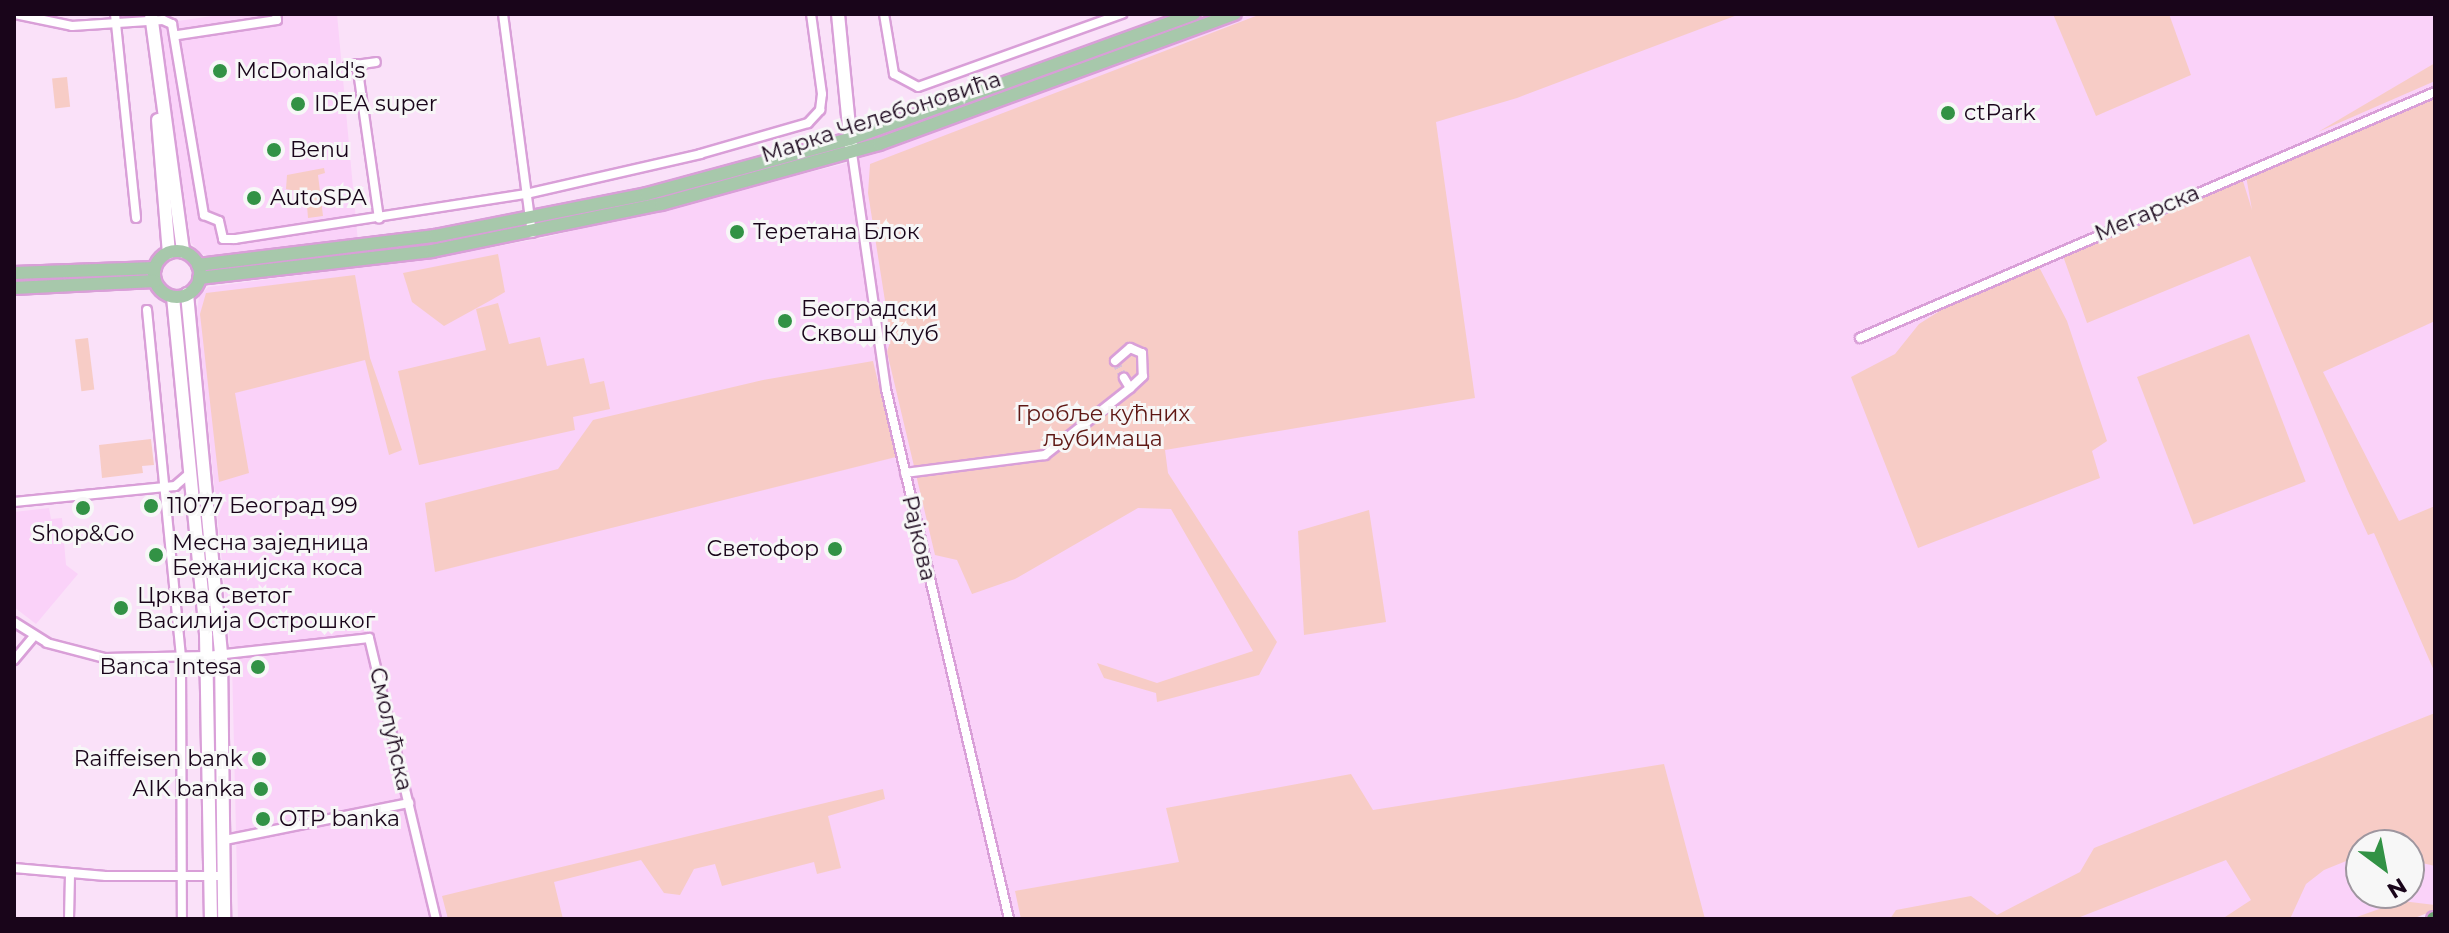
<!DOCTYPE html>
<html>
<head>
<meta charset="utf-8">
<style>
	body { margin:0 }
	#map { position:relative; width:2449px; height:933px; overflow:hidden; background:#fae1f9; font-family:Montserrat,sans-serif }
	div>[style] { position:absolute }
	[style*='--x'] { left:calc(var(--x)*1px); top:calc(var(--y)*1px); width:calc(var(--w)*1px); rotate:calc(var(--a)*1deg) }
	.built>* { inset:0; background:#fad2f9 }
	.green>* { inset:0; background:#f7ccc6; transform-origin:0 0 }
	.street-tunnel>* { height:8px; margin-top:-4px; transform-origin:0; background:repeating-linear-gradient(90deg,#d8c0d8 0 8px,transparent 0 12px) }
	.roads { filter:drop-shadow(2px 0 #d99fd8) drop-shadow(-2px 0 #d99fd8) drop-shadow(0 2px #d99fd8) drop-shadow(0 -2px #d99fd8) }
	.street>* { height:8px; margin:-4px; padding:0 4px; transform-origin:4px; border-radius:4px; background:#fff }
	.secondary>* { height:12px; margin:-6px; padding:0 6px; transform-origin:6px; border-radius:6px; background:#fff }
	.primary>* { height:12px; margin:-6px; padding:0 6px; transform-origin:6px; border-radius:6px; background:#a7c8ab }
	.primary>.ring { margin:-6px; padding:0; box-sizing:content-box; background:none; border:12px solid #a7c8ab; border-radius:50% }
	.highway>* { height:14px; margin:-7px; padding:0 7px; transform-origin:7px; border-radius:7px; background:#6da473 }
	.dots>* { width:22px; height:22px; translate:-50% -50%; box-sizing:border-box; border:4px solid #f7f7f7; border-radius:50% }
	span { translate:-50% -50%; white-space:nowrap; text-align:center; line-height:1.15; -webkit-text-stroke:6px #f7f7f7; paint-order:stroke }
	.poi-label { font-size:22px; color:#19051a }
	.left { translate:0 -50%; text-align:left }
	.right { translate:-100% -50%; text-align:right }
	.street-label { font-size:22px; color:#19051a }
	.park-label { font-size:22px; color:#5f1815 }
	.frame { position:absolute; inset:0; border:16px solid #19051a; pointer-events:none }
	.north { position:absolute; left:2345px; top:829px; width:80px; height:80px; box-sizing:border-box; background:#f7f7f7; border:2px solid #9e969f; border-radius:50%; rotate:148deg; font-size:22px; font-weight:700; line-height:32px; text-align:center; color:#19051a }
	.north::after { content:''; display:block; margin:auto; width:28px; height:36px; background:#329245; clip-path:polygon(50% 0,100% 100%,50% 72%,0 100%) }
</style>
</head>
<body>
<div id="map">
	<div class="built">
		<div style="clip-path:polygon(226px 14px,337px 14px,358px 242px,220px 258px,202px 254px,191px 243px,158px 16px,178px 21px)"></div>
		<div style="clip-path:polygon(evenodd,1252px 14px,2435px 14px,2435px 910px,2412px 919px,238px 919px,232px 661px,197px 314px,199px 296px,208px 287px,432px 258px,543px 238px,847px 163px,1252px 14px,2361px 845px,2409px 845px,2409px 893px,2361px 893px,2361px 845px)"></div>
		<div style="clip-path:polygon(49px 508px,51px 519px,62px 518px,66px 565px,78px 574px,36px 624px,14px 607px,14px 512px)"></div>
	</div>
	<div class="green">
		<div style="clip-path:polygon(1261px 14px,1740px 14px,1517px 98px,1436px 122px,1475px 398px,1165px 450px,1168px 473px,1277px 642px,1259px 675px,1157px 702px,1156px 693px,1104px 678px,1097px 663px,1157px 683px,1253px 651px,1171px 509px,1138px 508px,1015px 579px,972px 594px,957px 560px,935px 555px,887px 352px,891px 339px,868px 193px,870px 164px)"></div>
		<div style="clip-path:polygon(2053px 14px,2169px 14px,2191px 75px,2096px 116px)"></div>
		<div style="clip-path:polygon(2435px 63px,2435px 81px,2318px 132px)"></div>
		<div style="left:67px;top:77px;width:30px;height:15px;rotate:84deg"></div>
		<div style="clip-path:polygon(2435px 98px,2435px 321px,2323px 372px,2399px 521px,2435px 506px,2435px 673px,2374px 533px,2368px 535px,2347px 489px,2250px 256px,2087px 323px,2063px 256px,2242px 178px,2252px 210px,2246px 176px)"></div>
		<div style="clip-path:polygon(324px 168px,325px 173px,318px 175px,323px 216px,308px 218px,306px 193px,286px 189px,287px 175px)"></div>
		<div style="clip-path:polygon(498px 254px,505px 292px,493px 299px,444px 326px,412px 302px,403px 273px)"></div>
		<div style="clip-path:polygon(2038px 265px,2067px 321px,2107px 441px,2092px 451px,2100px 478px,1918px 548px,1851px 377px,1895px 354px,1919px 324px,1962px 297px)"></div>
		<div style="clip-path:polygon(355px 275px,370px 358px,402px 450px,389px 455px,365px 360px,235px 393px,249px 473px,219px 482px,200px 314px,206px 293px)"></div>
		<div style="clip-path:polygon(498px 303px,509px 344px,540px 337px,547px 366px,584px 358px,590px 384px,604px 381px,610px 409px,573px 417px,575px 430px,419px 465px,398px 371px,486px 350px,476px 309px)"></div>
		<div style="left:2249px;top:334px;width:158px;height:120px;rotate:69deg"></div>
		<div style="left:88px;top:338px;width:52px;height:13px;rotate:83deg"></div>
		<div style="clip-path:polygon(873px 361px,896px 457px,435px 572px,425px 503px,558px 469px,593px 420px,763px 380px)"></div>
		<div style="clip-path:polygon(151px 439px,154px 465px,142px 466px,143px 473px,102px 478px,99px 445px)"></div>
		<div style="clip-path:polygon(1369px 510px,1386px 622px,1304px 635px,1298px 531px)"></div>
		<div style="clip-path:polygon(2435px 713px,2435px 866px,2409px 860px,2409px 845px,2361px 845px,2361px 855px,2324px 870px,2306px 884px,2290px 919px,2222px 919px,2251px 900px,2226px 860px,2075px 919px,1890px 919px,1896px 910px,1971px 896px,1997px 915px,2080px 872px,2094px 848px)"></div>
		<div style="clip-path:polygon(1664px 764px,1705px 919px,1021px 919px,1015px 891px,1179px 862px,1166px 808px,1351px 774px,1373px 810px)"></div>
		<div style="clip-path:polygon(883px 789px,885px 799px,828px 816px,841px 868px,817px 874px,814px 862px,722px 886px,715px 864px,694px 869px,680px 895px,664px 893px,641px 860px,554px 882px,563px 919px,448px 919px,442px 896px)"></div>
		<div style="clip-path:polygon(2402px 901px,2435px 905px,2435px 910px,2412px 919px,2351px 919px)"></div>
	</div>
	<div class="street-tunnel">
		<div style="--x:1115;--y:361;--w:19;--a:62"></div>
	</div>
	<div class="roads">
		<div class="street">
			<div style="--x:15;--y:14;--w:58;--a:11.9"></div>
			<div style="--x:72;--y:26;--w:91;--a:-3.8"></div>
			<div style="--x:163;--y:20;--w:10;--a:24"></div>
			<div style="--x:172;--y:24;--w:194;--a:80.5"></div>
			<div style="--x:204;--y:215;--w:16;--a:22"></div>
			<div style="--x:219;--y:221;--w:18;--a:77"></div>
			<div style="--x:223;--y:239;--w:12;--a:0"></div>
			<div style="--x:235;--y:239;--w:294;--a:-8.8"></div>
			<div style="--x:526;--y:194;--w:179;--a:-12.9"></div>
			<div style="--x:700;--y:154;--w:112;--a:-16"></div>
			<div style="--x:808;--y:123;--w:18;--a:-47"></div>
			<div style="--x:820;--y:110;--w:16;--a:-83"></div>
			<div style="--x:822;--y:94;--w:81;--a:-97.8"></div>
			<div style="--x:115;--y:14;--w:205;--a:84.1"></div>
			<div style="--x:503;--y:14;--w:221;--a:82.5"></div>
			<div style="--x:884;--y:14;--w:61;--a:80.5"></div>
			<div style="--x:894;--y:74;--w:27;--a:28"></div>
			<div style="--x:918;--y:87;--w:217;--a:-19.7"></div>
			<div style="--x:178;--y:35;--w:100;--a:-8.6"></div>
			<div style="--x:277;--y:20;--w:6;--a:-99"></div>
			<div style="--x:357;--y:64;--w:156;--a:81.9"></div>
			<div style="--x:348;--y:66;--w:28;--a:-8"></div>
			<div style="--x:852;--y:153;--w:238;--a:81.8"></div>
			<div style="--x:886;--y:389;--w:544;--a:76.93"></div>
			<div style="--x:147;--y:310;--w:350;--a:84.4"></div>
			<div style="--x:181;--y:658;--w:261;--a:89.8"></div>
			<div style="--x:1860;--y:338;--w:625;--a:-23.16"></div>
			<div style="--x:1115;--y:361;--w:20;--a:-41"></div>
			<div style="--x:1130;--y:348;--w:13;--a:23"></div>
			<div style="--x:1142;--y:353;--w:23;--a:88"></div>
			<div style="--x:1143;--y:376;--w:18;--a:137"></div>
			<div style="--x:1130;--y:388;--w:12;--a:-121"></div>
			<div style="--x:905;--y:473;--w:141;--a:-7.3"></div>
			<div style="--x:1045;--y:455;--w:108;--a:-38.2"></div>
			<div style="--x:14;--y:502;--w:162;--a:-5.7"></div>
			<div style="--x:175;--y:486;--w:21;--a:-41"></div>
			<div style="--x:14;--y:622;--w:39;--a:32"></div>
			<div style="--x:47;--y:643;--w:60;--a:14.5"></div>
			<div style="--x:105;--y:658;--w:102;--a:-1.1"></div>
			<div style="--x:207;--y:656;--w:163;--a:-6.3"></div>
			<div style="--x:369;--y:638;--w:289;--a:76.6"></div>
			<div style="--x:14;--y:660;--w:31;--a:-50"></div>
			<div style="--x:225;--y:840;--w:188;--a:-11.4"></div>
			<div style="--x:14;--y:868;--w:92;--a:5"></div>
			<div style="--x:106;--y:876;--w:119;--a:0"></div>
			<div style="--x:69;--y:919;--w:45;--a:-88.7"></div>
		</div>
		<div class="secondary">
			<div style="--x:151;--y:14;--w:240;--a:82.3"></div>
			<div style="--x:838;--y:14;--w:133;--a:84.4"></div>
			<div style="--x:158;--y:120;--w:133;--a:85.3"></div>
			<div style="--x:187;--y:294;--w:363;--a:84.6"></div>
			<div style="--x:221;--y:655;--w:264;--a:89.3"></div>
			<div style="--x:173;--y:297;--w:340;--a:84.4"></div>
			<div style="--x:206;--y:635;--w:284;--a:89"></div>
		</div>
		<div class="primary">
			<div class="ring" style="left:154px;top:251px;width:34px;height:34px"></div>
			<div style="--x:198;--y:265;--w:239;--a:-7"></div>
			<div style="--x:435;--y:236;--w:216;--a:-11.2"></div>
			<div style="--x:647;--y:194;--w:210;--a:-15.2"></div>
			<div style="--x:850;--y:139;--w:366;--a:-20"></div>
			<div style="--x:14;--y:273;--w:141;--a:-2"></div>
			<div style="--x:199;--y:278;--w:235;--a:-6.6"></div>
			<div style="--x:432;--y:251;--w:234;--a:-11.6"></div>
			<div style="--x:661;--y:204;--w:226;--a:-15.4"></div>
			<div style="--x:879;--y:144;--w:379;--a:-20.1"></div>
			<div style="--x:14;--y:288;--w:141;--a:-2.8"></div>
		</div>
		<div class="highway">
			<div style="--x:2434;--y:919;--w:1;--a:0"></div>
		</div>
	</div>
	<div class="dots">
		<div style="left:220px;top:71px;background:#329245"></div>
		<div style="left:298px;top:104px;background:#329245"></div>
		<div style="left:1948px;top:113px;background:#329245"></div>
		<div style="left:274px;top:150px;background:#329245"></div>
		<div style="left:254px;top:198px;background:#329245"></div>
		<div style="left:737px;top:232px;background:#329245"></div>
		<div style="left:785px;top:321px;background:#329245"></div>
		<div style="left:151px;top:506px;background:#329245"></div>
		<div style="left:83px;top:508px;background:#329245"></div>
		<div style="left:835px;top:549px;background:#329245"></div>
		<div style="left:156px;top:555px;background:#329245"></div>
		<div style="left:121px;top:608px;background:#329245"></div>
		<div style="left:258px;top:667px;background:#329245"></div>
		<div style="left:259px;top:759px;background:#329245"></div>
		<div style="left:261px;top:789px;background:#329245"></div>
		<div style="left:263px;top:819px;background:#329245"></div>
	</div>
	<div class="poi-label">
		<span class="left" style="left:236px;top:71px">McDonald's</span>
		<span class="left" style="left:314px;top:104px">IDEA super</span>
		<span class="left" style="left:1964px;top:113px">ctPark</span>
		<span class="left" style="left:290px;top:150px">Benu</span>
		<span class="left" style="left:270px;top:198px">AutoSPA</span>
		<span class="left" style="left:753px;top:232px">Теретана Блок</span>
		<span class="left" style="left:801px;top:321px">Београдски<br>Сквош Клуб</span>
		<span class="left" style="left:167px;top:506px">11077 Београд 99</span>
		<span style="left:83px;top:534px">Shop&amp;Go</span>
		<span class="left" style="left:172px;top:555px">Месна заједница<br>Бежанијска коса</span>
		<span class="right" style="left:819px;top:549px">Светофор</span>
		<span class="left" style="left:137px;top:608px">Црква Светог<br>Василија Острошког</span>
		<span class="right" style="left:242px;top:667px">Banca Intesa</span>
		<span class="right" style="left:243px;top:759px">Raiffeisen bank</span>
		<span class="right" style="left:245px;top:789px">AIK banka</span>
		<span class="left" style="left:279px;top:819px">OTP banka</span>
	</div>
	<div class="street-label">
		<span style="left:881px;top:117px;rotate:-18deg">Марка Челебоновића</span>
		<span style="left:2147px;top:213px;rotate:-23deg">Мегарска</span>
		<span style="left:919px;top:538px;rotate:77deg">Рајкова</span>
		<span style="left:391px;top:729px;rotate:77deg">Смолућска</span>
	</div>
	<div class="park-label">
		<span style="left:1103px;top:426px">Гробље кућних<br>љубимаца</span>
	</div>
	<div class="frame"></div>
	<div class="north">N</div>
</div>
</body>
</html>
